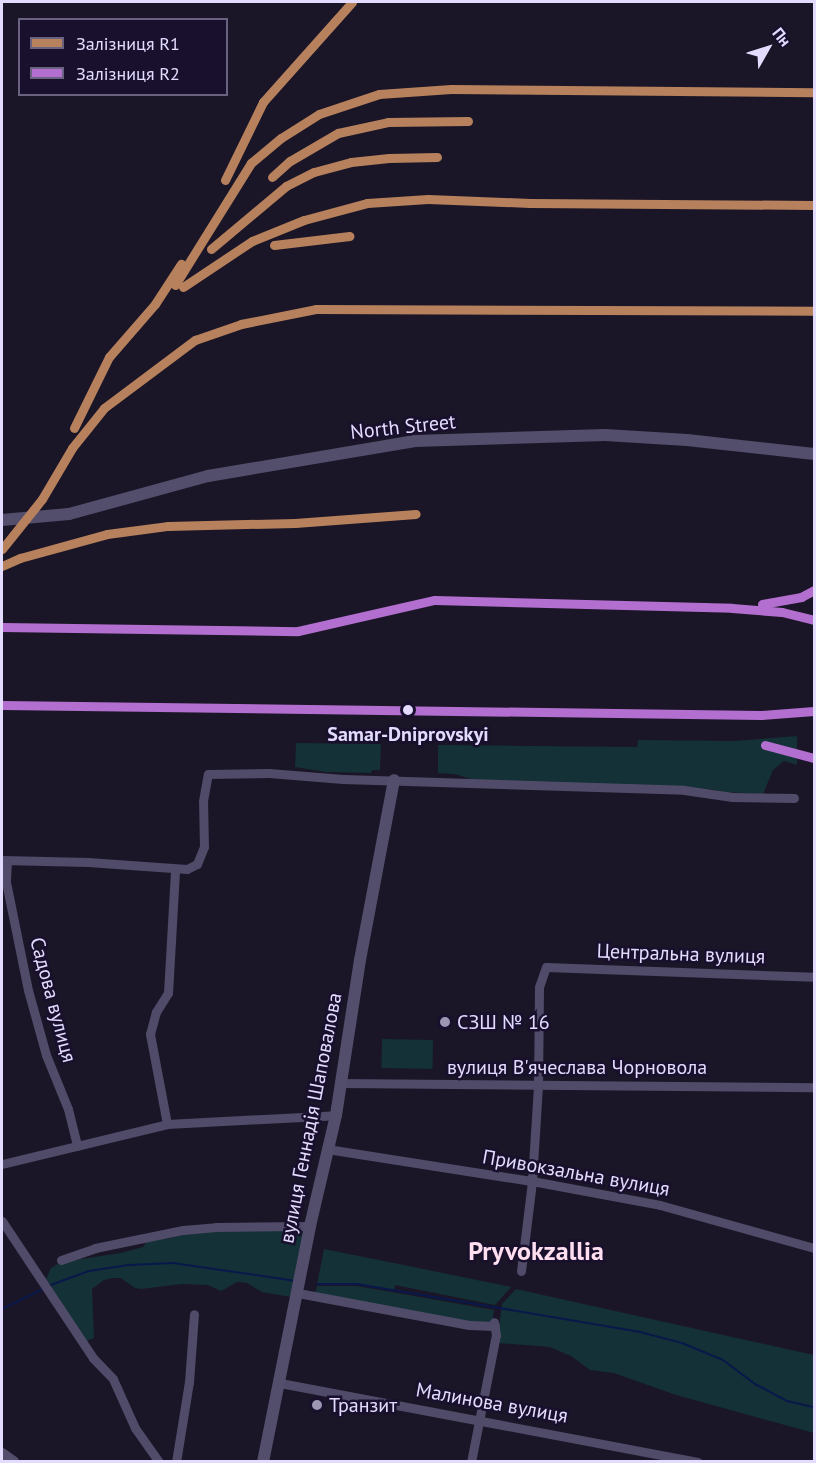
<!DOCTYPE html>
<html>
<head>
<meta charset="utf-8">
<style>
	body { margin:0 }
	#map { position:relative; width:816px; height:1463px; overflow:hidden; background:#1b1627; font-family:"PT Sans",sans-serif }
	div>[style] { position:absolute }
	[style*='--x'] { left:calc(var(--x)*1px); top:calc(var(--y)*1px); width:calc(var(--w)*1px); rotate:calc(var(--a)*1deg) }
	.green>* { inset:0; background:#133136; transform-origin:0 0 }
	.stream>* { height:2px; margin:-1px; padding:0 1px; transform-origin:1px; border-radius:1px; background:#09184b }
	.street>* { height:9px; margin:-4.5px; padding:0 4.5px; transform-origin:4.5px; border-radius:4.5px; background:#504b68 }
	.secondary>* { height:12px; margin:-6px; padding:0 6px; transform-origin:6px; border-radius:6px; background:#544e6d }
	.rail-1>* { height:9px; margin:-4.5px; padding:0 4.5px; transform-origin:4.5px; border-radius:4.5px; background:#b6815c }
	.rail-2>* { height:9px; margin:-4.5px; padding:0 4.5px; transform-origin:4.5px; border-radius:4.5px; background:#b36fd0 }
	.dots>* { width:16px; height:16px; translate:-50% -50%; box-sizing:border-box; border:3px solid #18102d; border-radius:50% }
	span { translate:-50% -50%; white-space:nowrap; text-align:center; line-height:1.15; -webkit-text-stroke:5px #18102d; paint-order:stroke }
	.street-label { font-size:20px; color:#e4dcff }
	.stop-label { font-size:20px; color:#e4dcff; font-weight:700 }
	.poi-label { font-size:20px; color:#e4dcff }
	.left { translate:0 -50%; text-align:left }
	.district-label { font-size:26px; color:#ffdeef; font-weight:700 }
	.frame { position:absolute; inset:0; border:3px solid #e4dcff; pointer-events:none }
	.legend { position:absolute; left:18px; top:18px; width:210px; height:78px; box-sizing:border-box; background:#18102d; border:2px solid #6a6281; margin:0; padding:8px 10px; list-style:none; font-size:18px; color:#e4dcff }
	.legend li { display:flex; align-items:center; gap:12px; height:30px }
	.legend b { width:30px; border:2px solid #6a6281 }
	.north { position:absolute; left:738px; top:18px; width:60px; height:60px; -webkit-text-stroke:4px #18102d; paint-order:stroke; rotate:51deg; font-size:16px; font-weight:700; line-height:24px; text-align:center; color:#e4dcff }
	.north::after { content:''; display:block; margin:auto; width:21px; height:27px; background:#e4dcff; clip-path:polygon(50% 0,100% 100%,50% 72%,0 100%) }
</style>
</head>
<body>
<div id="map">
	<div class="green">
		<div style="clip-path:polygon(797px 736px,797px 765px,784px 761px,773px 770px,763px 794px,725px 792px,710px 789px,475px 780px,454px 774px,438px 773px,438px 745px,637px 747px,638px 740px,735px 741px)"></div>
		<div style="clip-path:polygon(296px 743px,381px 744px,380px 770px,372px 770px,371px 773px,326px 772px,295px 767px)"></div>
		<div style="left:382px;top:1039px;width:51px;height:29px;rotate:1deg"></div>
		<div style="clip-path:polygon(302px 1230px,303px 1235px,291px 1297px,262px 1292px,247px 1283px,237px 1282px,221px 1291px,208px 1285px,182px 1284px,141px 1289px,135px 1288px,121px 1278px,113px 1278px,104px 1280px,92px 1289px,94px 1338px,86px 1341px,46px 1279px,51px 1268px,61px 1262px,121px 1253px,143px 1247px,148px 1240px,156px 1238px,166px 1239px,194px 1232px)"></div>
		<div style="clip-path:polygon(324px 1249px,394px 1263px,511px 1287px,495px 1305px,395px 1285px,394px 1290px,357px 1284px,317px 1284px)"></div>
		<div style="clip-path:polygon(317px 1286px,357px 1286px,494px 1310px,492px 1323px,473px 1323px,315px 1293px)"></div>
		<div style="clip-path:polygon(516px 1289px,814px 1355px,814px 1433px,676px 1395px,614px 1373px,590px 1370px,571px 1356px,550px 1347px,497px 1343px,502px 1304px)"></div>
	</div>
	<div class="stream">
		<div style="--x:317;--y:1284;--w:40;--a:0"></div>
		<div style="--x:357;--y:1284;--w:283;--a:9.6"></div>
		<div style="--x:636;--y:1331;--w:48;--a:14.6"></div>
		<div style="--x:682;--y:1343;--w:44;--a:22.5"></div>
		<div style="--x:723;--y:1360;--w:40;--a:37"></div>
		<div style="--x:755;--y:1384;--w:36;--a:28"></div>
		<div style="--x:787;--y:1401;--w:28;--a:13"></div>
		<div style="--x:48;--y:1286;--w:44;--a:-20.1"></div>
		<div style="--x:89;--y:1271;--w:40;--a:-8.5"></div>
		<div style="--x:129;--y:1265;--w:44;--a:-2.6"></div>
		<div style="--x:173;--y:1263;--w:124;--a:8.3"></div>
		<div style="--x:2;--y:1309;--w:46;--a:-26"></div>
	</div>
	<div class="street">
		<div style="--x:2;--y:860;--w:86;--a:1.3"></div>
		<div style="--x:88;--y:862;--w:99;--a:4"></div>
		<div style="--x:187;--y:869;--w:11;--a:-27"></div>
		<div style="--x:197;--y:864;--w:18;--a:-68"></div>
		<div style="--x:204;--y:847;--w:46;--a:-91.2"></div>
		<div style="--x:203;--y:801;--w:27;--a:-80"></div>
		<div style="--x:208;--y:774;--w:61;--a:-0.9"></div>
		<div style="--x:269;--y:773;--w:74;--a:4.6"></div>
		<div style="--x:343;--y:779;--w:341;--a:1.8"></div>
		<div style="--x:684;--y:790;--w:49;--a:8.3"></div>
		<div style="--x:732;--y:797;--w:62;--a:0.9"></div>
		<div style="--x:7;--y:861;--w:21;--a:93"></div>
		<div style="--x:6;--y:882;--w:110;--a:78.5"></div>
		<div style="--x:28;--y:990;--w:67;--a:74.5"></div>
		<div style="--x:46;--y:1055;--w:58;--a:67.8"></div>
		<div style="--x:68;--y:1109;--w:38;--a:76"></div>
		<div style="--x:340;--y:1083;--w:474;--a:0.5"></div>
		<div style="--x:167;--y:1124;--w:92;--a:-100.7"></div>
		<div style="--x:150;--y:1034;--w:23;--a:-75"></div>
		<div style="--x:156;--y:1012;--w:22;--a:-58"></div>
		<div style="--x:168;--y:993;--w:123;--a:-86.7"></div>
		<div style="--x:327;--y:1149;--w:207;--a:8.9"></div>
		<div style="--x:532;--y:1181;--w:130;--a:10.6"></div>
		<div style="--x:660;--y:1205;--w:160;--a:15.6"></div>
		<div style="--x:2;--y:1164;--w:170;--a:-13.6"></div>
		<div style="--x:167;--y:1124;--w:169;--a:-3"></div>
		<div style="--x:2;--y:1221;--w:164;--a:56.4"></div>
		<div style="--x:93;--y:1358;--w:29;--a:46"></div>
		<div style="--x:113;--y:1379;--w:54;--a:65.8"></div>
		<div style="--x:135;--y:1428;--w:42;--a:54.8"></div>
		<div style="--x:61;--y:1260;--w:36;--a:-19"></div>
		<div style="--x:95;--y:1248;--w:90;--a:-11.6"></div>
		<div style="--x:183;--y:1230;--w:33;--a:-5"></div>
		<div style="--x:216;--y:1227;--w:94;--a:-0.6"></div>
		<div style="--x:521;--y:1271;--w:91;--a:-83"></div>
		<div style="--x:532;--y:1181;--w:96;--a:-86.4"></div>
		<div style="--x:538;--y:1085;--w:98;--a:-89.4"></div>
		<div style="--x:539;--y:987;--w:21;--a:-71"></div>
		<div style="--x:546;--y:967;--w:268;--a:2.1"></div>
		<div style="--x:298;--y:1293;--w:174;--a:10.6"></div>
		<div style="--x:469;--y:1325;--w:26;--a:2"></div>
		<div style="--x:280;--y:1383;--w:425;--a:10.7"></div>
		<div style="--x:176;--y:1462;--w:81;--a:-80.8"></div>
		<div style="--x:189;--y:1382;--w:68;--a:-85.8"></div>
		<div style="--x:471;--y:1462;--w:129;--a:-78.9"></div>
		<div style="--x:496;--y:1335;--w:13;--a:-99"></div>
	</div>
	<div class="secondary">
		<div style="--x:2;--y:520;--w:67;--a:-5.1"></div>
		<div style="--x:69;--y:514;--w:144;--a:-15.3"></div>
		<div style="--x:208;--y:476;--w:210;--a:-9.6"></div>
		<div style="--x:415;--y:441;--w:190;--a:-1.8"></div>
		<div style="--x:605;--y:435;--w:82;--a:3.5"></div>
		<div style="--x:687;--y:440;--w:128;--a:6.3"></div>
		<div style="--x:2;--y:1454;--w:14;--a:36"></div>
		<div style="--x:263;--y:1462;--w:241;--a:-78.7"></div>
		<div style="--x:310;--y:1226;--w:114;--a:-76.8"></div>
		<div style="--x:336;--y:1115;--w:157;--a:-81.2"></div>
		<div style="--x:360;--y:960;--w:183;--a:-79.3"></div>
	</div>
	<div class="rail-1">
		<div style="--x:272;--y:177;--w:24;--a:-42"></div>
		<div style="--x:290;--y:161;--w:56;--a:-30.3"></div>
		<div style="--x:338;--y:133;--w:51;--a:-12.4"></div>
		<div style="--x:388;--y:122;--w:80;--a:-0.7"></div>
		<div style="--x:225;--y:180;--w:87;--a:-64"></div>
		<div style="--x:263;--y:102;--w:134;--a:-48.3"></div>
		<div style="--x:274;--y:245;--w:76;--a:-6.8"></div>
		<div style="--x:211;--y:249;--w:98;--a:-40"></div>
		<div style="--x:286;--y:186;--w:31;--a:-27"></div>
		<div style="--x:314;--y:172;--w:38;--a:-15"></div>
		<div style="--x:351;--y:162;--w:38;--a:-6"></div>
		<div style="--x:389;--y:158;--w:48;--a:-1.2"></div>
		<div style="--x:175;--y:285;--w:144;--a:-58.1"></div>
		<div style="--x:251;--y:163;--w:39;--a:-40"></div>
		<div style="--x:281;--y:138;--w:45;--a:-32.3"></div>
		<div style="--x:319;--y:114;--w:63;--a:-18.4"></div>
		<div style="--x:379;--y:94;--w:72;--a:-4"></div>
		<div style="--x:451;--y:89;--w:363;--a:0.5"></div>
		<div style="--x:183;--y:287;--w:83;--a:-33.7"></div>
		<div style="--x:252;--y:241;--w:56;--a:-22"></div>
		<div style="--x:304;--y:220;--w:65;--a:-15.1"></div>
		<div style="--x:367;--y:203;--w:61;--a:-3.8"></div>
		<div style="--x:428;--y:199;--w:102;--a:2.2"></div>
		<div style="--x:530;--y:203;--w:284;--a:0.4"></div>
		<div style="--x:74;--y:428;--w:79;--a:-63.8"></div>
		<div style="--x:109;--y:357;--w:70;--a:-49"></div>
		<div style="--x:155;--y:304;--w:48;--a:-57"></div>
		<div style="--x:2;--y:549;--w:64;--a:-51.3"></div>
		<div style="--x:42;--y:499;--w:59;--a:-59.5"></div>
		<div style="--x:72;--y:448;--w:51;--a:-51.3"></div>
		<div style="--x:104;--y:408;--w:114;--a:-36.8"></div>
		<div style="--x:195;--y:340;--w:49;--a:-19.2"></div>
		<div style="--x:241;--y:324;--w:76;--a:-11.3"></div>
		<div style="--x:316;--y:309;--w:498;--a:0.2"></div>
		<div style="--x:2;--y:566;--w:20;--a:-24"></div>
		<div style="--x:20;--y:558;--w:90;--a:-15.4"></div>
		<div style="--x:107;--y:534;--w:62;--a:-7.5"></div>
		<div style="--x:168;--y:526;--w:127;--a:-1.4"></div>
		<div style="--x:295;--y:523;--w:121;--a:-4.3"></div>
	</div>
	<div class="rail-2">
		<div style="--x:762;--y:604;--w:40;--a:-10"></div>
		<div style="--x:801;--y:597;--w:15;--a:-28"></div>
		<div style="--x:2;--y:627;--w:296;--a:0.8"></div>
		<div style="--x:298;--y:631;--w:140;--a:-12.8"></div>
		<div style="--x:435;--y:600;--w:297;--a:1.5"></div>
		<div style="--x:732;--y:608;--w:50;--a:4.6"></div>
		<div style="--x:782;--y:612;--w:33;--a:14"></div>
		<div style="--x:2;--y:705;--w:759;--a:0.75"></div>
		<div style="--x:761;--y:715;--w:53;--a:-4.3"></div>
		<div style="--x:765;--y:745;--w:51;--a:14.9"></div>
	</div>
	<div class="dots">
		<div style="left:408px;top:710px;background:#e4dcff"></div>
		<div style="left:445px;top:1022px;background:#9e97b3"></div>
		<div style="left:317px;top:1405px;background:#9e97b3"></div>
	</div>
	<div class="street-label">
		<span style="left:403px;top:427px;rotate:-6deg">North Street</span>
		<span style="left:681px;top:954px;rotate:2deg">Центральна вулиця</span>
		<span style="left:53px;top:1000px;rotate:75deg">Садова вулиця</span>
		<span style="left:577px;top:1067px">вулиця В'ячеслава Чорновола</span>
		<span style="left:311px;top:1118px;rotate:-79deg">вулиця Геннадія Шаповалова</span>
		<span style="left:576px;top:1173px;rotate:10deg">Привокзальна вулиця</span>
		<span style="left:492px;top:1403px;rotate:10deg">Малинова вулиця</span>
	</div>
	<div class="stop-label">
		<span style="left:408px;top:734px">Samar-Dniprovskyi</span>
	</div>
	<div class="poi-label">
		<span class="left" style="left:457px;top:1022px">СЗШ № 16</span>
		<span class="left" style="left:329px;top:1405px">Транзит</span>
	</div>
	<div class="district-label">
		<span style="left:536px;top:1251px">Pryvokzallia</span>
	</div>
	<div class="frame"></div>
	<ul class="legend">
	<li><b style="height:8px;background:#b6815c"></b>Залізниця R1</li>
	<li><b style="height:8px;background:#b36fd0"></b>Залізниця R2</li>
	</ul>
	<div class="north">Пн</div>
</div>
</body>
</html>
